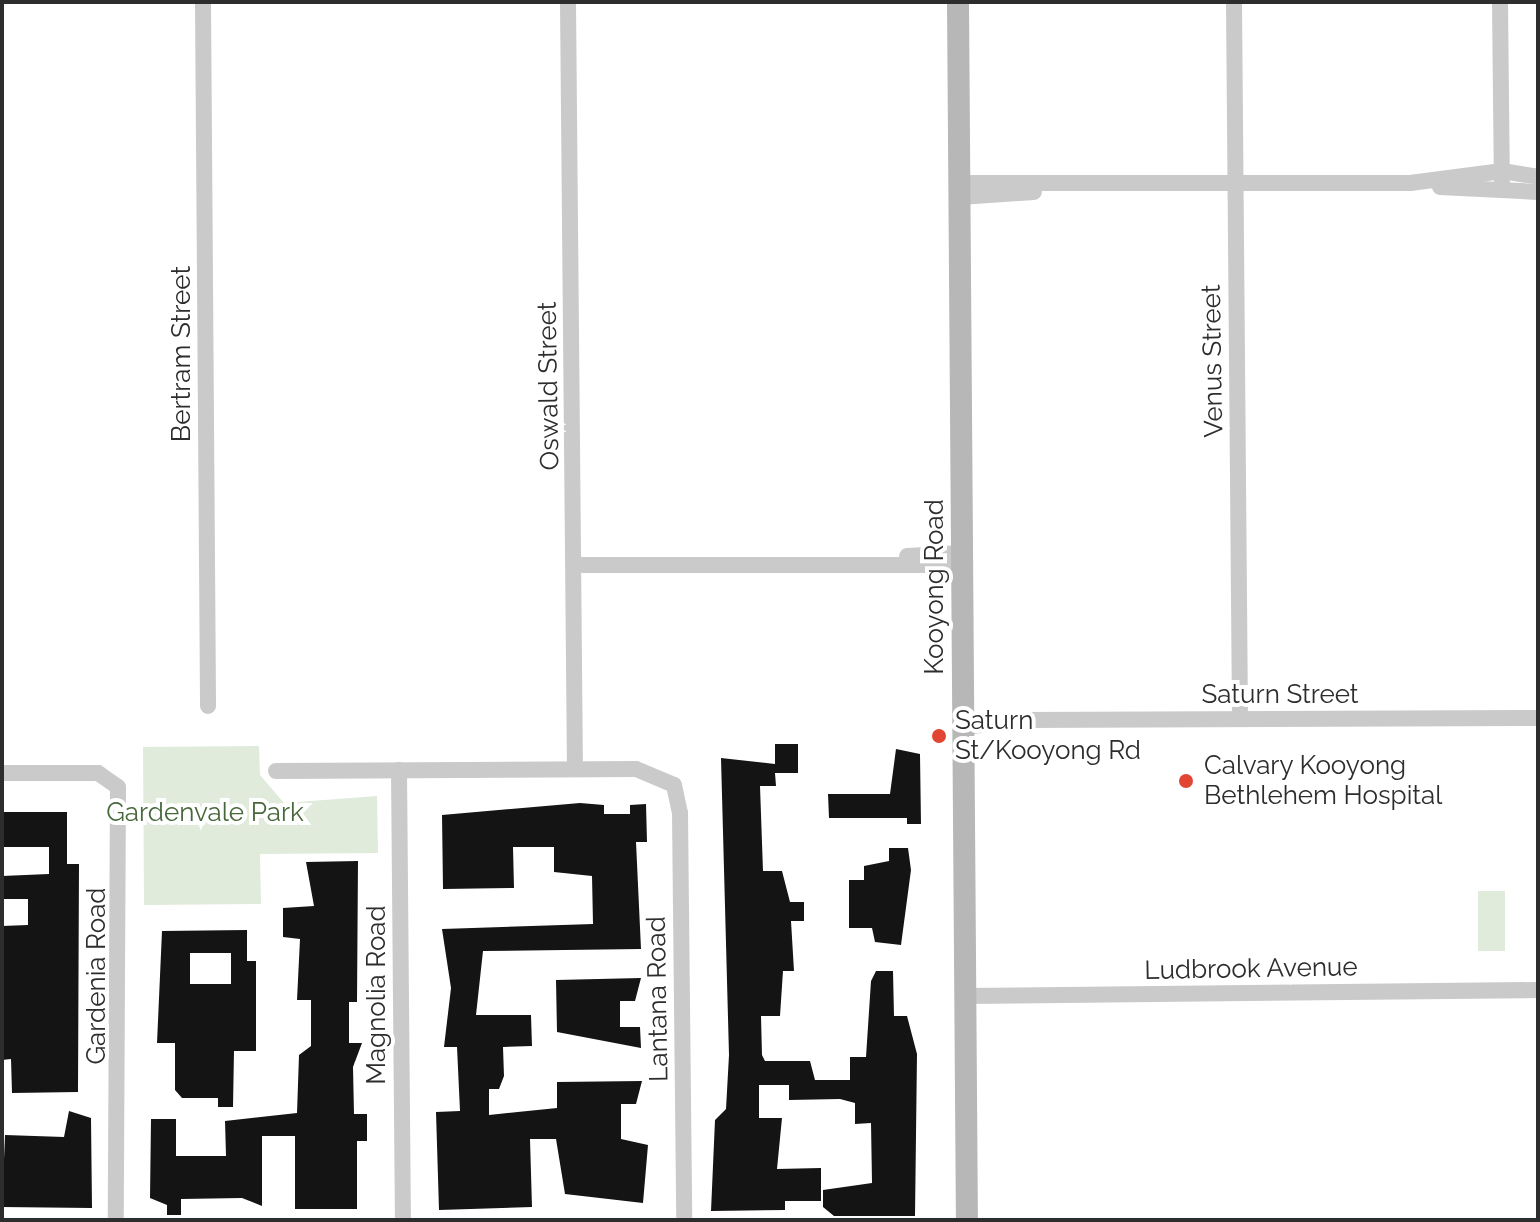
<!DOCTYPE html>
<html>
<head>
<meta charset="utf-8">
<style>
	body { margin:0 }
	#map { position:relative; width:1540px; height:1222px; overflow:hidden; background:#fff; font-family:Raleway,sans-serif }
	div>[style] { position:absolute }
	[style*='--x'] { left:calc(var(--x)*1px); top:calc(var(--y)*1px); width:calc(var(--w)*1px); rotate:calc(var(--a)*1deg) }
	.green>* { inset:0; background:#e0ebdb; transform-origin:0 0 }
	.building>* { inset:0; background:#141414 }
	.street>* { height:16px; margin:-8px; padding:0 8px; transform-origin:8px; border-radius:8px; background:#cacaca }
	.secondary>* { height:22px; margin:-11px; padding:0 11px; transform-origin:11px; border-radius:11px; background:#b7b7b7 }
	.dots>* { width:22px; height:22px; translate:-50% -50%; box-sizing:border-box; border:4px solid #fff; border-radius:50% }
	span { translate:-50% -50%; white-space:nowrap; text-align:center; line-height:1.15; -webkit-text-stroke:8px #fff; paint-order:stroke }
	.street-label { font-size:26px; color:#2d2d2d }
	.poi-label { font-size:26px; color:#2d2d2d }
	.left { translate:0 -50%; text-align:left }
	.park-label { font-size:26px; color:#48683c }
	.frame { position:absolute; inset:0; border:4px solid #2d2d2d; pointer-events:none }
</style>
</head>
<body>
<div id="map">
	<div class="green">
		<div style="clip-path:polygon(259px 746px,260px 775px,284px 803px,377px 796px,378px 853px,260px 854px,261px 904px,144px 905px,143px 747px)"></div>
		<div style="left:1478px;top:891px;width:27px;height:60px"></div>
	</div>
	<div class="building">
		<div style="clip-path:polygon(775px 744px,798px 744px,798px 773px,775px 773px,776px 786px,760px 786px,763px 871px,782px 871px,790px 902px,804px 902px,804px 921px,791px 921px,794px 971px,783px 971px,780px 1016px,761px 1016px,762px 1055px,765px 1061px,810px 1061px,815px 1080px,850px 1080px,850px 1057px,866px 1057px,871px 981px,876px 971px,893px 971px,894px 1016px,907px 1016px,917px 1054px,915px 1216px,834px 1216px,823px 1207px,823px 1190px,872px 1183px,871px 1123px,855px 1124px,855px 1103px,840px 1099px,789px 1100px,789px 1085px,759px 1085px,759px 1118px,782px 1118px,777px 1169px,821px 1168px,821px 1201px,785px 1201px,785px 1210px,711px 1211px,715px 1120px,726px 1109px,729px 1055px,721px 758px,775px 764px,775px 772px)"></div>
		<div style="clip-path:polygon(896px 749px,920px 754px,921px 824px,907px 824px,907px 818px,829px 818px,828px 794px,890px 794px)"></div>
		<div style="clip-path:polygon(580px 803px,604px 805px,604px 814px,630px 814px,630px 805px,646px 804px,647px 842px,636px 842px,641px 949px,483px 951px,476px 1015px,531px 1015px,532px 1046px,503px 1047px,504px 1076px,499px 1089px,489px 1089px,489px 1115px,557px 1108px,557px 1082px,642px 1081px,636px 1104px,621px 1104px,621px 1139px,648px 1145px,643px 1203px,565px 1194px,556px 1139px,530px 1139px,532px 1207px,439px 1210px,436px 1112px,460px 1111px,457px 1047px,444px 1047px,451px 988px,442px 929px,593px 924px,592px 876px,554px 872px,554px 847px,513px 847px,514px 888px,443px 889px,442px 815px)"></div>
		<div style="clip-path:polygon(2px 812px,67px 812px,67px 864px,79px 864px,78px 1092px,12px 1093px,11px 1059px,2px 1060px,2px 926px,28px 925px,28px 899px,2px 899px,2px 876px,49px 874px,49px 847px,2px 847px)"></div>
		<div style="clip-path:polygon(889px 848px,908px 848px,911px 870px,901px 945px,875px 942px,872px 928px,849px 928px,849px 880px,864px 880px,864px 866px,889px 861px)"></div>
		<div style="clip-path:polygon(358px 861px,357px 1002px,349px 1002px,349px 1043px,362px 1043px,353px 1067px,354px 1114px,367px 1114px,367px 1141px,357px 1141px,357px 1209px,295px 1209px,295px 1136px,262px 1136px,262px 1206px,242px 1198px,181px 1199px,181px 1215px,167px 1215px,167px 1205px,150px 1198px,151px 1119px,176px 1119px,176px 1156px,226px 1156px,225px 1121px,297px 1113px,299px 1055px,311px 1046px,311px 1000px,297px 1000px,300px 939px,283px 937px,283px 908px,314px 906px,306px 862px)"></div>
		<div style="clip-path:polygon(evenodd,247px 930px,247px 961px,256px 961px,256px 1051px,234px 1051px,233px 1107px,218px 1107px,218px 1098px,182px 1098px,175px 1090px,175px 1043px,157px 1043px,162px 931px,247px 930px,190px 953px,231px 953px,231px 984px,190px 984px,190px 953px)"></div>
		<div style="clip-path:polygon(641px 978px,635px 1001px,620px 1001px,620px 1027px,640px 1027px,641px 1048px,557px 1032px,556px 980px)"></div>
		<div style="clip-path:polygon(69px 1111px,91px 1118px,92px 1208px,2px 1207px,5px 1135px,64px 1137px)"></div>
	</div>
	<div class="street">
		<div style="--x:203;--y:2;--w:704;--a:89.59"></div>
		<div style="--x:568;--y:2;--w:767;--a:89.48"></div>
		<div style="--x:1234;--y:2;--w:717;--a:89.52"></div>
		<div style="--x:1500;--y:2;--w:187;--a:89.4"></div>
		<div style="--x:959;--y:183;--w:451;--a:0"></div>
		<div style="--x:1410;--y:183;--w:93;--a:-7.4"></div>
		<div style="--x:1502;--y:171;--w:36;--a:9"></div>
		<div style="--x:1440;--y:187;--w:98;--a:2.9"></div>
		<div style="--x:960;--y:197;--w:74;--a:-3.9"></div>
		<div style="--x:907;--y:556;--w:55;--a:-3.1"></div>
		<div style="--x:575;--y:565;--w:388;--a:0"></div>
		<div style="--x:964;--y:727;--w:59;--a:-6.8"></div>
		<div style="--x:1023;--y:720;--w:515;--a:-0.22"></div>
		<div style="--x:399;--y:770;--w:450;--a:89.5"></div>
		<div style="--x:276;--y:771;--w:360;--a:-0.3"></div>
		<div style="--x:636;--y:769;--w:41;--a:22.8"></div>
		<div style="--x:674;--y:785;--w:29;--a:78"></div>
		<div style="--x:680;--y:813;--w:407;--a:89.4"></div>
		<div style="--x:2;--y:773;--w:96;--a:0"></div>
		<div style="--x:98;--y:773;--w:24;--a:35"></div>
		<div style="--x:118;--y:787;--w:433;--a:90.3"></div>
		<div style="--x:965;--y:996;--w:573;--a:-0.6"></div>
	</div>
	<div class="secondary">
		<div style="--x:958;--y:2;--w:1218;--a:89.58"></div>
	</div>
	<div class="dots">
		<div style="left:939px;top:736px;background:#e24632"></div>
		<div style="left:1186px;top:781px;background:#e24632"></div>
	</div>
	<div class="street-label">
		<span style="left:182px;top:354px;rotate:-90deg">Bertram Street</span>
		<span style="left:1213px;top:361px;rotate:-91deg">Venus Street</span>
		<span style="left:549px;top:386px;rotate:-91deg">Oswald Street</span>
		<span style="left:935px;top:587px;rotate:-90deg">Kooyong Road</span>
		<span style="left:1280px;top:695px">Saturn Street</span>
		<span style="left:1251px;top:969px;rotate:-1deg">Ludbrook Avenue</span>
		<span style="left:97px;top:976px;rotate:-90deg">Gardenia Road</span>
		<span style="left:377px;top:995px;rotate:-90deg">Magnolia Road</span>
		<span style="left:658px;top:999px;rotate:-91deg">Lantana Road</span>
	</div>
	<div class="poi-label">
		<span class="left" style="left:955px;top:736px">Saturn<br>St/Kooyong Rd</span>
		<span class="left" style="left:1204px;top:781px">Calvary Kooyong<br>Bethlehem Hospital</span>
	</div>
	<div class="park-label">
		<span style="left:205px;top:813px">Gardenvale Park</span>
	</div>
	<div class="frame"></div>
</div>
</body>
</html>
